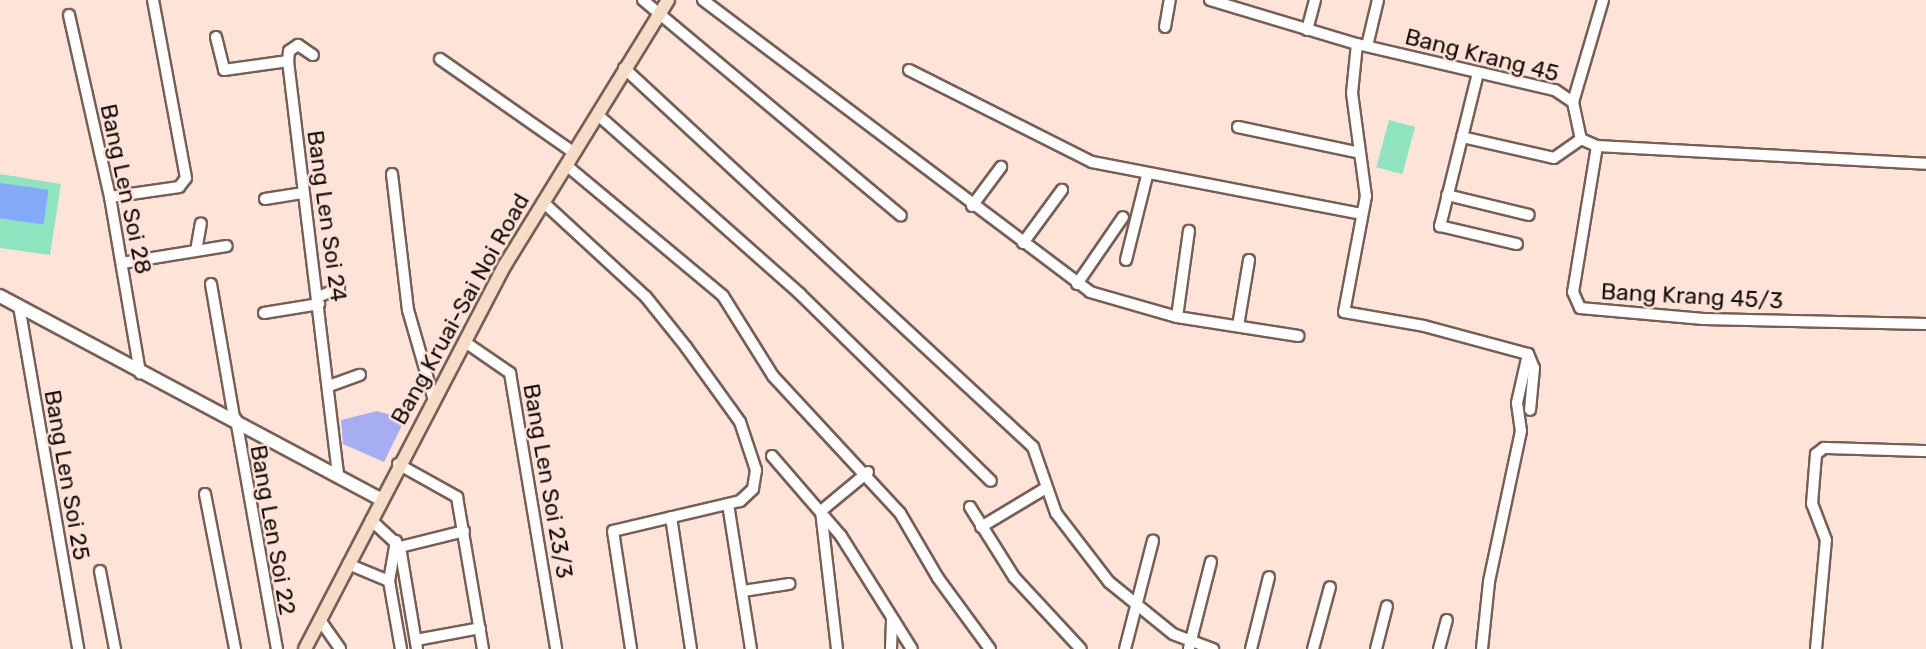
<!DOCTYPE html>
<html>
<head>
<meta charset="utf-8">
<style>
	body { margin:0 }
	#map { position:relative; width:1926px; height:649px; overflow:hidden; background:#fee3d9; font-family:Rubik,sans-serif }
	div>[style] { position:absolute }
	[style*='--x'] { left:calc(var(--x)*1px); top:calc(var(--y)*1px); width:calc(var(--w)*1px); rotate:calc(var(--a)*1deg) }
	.green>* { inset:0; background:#8fe4bf; transform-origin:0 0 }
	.water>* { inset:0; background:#84aaf9; transform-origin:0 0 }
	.building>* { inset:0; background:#a7adf1 }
	.roads { filter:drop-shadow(2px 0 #765f56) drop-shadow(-2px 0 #765f56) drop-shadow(0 2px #765f56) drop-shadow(0 -2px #765f56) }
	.minor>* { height:10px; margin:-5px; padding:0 5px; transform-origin:5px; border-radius:5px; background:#fff }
	.tertiary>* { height:12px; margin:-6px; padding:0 6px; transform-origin:6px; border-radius:6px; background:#fff }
	.secondary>* { height:12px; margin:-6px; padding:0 6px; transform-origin:6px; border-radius:6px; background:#f7dcc7 }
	span { translate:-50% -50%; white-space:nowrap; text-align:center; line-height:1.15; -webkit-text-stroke:5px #fee3d9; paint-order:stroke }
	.street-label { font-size:23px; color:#150d09 }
</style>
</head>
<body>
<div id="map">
	<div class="green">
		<div style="left:1389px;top:120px;width:27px;height:49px;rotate:15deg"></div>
		<div style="clip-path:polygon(0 174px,61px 184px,50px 255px,0 248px)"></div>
	</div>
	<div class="water">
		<div style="left:0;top:183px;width:49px;height:35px;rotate:8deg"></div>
	</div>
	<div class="building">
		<div style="clip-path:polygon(377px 411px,405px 419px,384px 462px,343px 444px,341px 420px)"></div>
	</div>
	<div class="roads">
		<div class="minor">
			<div style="--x:643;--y:0;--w:336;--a:39.9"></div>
			<div style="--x:703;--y:0;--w:485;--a:37"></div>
			<div style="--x:1090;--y:292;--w:91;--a:16"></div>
			<div style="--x:1177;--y:317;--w:123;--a:8.9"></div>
			<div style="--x:1210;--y:0;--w:153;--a:16.7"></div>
			<div style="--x:1357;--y:44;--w:203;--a:13.1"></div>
			<div style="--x:1555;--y:90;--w:22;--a:34"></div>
			<div style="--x:1573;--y:102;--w:38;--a:78"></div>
			<div style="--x:1581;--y:139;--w:17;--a:24"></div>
			<div style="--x:1597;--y:146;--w:329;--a:3.1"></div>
			<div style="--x:69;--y:15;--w:187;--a:77.3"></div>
			<div style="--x:110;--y:197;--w:179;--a:80.3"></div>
			<div style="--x:1165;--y:27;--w:27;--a:-80"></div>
			<div style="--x:1307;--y:30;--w:31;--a:-75"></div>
			<div style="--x:216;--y:37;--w:34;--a:76"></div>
			<div style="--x:224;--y:70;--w:65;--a:-8"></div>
			<div style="--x:288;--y:61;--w:418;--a:83.1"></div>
			<div style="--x:1357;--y:44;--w:49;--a:95.8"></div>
			<div style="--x:1352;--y:93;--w:104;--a:82.3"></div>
			<div style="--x:1366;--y:196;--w:118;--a:100.7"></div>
			<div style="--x:1344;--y:312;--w:81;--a:9.9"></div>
			<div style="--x:1424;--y:326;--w:108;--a:15.1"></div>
			<div style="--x:1528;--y:354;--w:50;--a:102.7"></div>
			<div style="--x:1517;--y:403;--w:28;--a:82"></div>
			<div style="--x:1521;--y:431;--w:154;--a:102"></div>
			<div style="--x:1489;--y:582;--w:67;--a:96"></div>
			<div style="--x:1367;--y:46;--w:47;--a:-76.6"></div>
			<div style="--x:440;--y:59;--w:164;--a:35"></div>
			<div style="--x:288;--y:61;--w:10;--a:-84"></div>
			<div style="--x:289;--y:51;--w:11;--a:-34"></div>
			<div style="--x:298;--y:45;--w:18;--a:34"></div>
			<div style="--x:624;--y:68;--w:558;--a:42.82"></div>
			<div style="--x:1033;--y:447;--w:70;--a:70.8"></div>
			<div style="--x:1056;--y:513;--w:87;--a:52.5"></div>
			<div style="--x:1109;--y:582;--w:82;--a:39.1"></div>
			<div style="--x:1173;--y:634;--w:43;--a:20.6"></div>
			<div style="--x:909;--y:70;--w:205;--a:26.7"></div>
			<div style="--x:1092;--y:162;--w:274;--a:10.9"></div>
			<div style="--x:1478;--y:73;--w:158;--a:103.9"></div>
			<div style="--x:1440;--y:226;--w:79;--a:13.2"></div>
			<div style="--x:1573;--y:102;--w:106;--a:-73.6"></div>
			<div style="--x:598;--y:115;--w:270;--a:41.5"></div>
			<div style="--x:800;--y:294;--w:267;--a:44.4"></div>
			<div style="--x:1238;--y:127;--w:121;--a:12"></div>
			<div style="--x:1462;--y:137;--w:94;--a:12.9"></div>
			<div style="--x:1554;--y:158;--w:33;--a:-35"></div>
			<div style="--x:1597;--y:146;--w:148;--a:99.3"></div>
			<div style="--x:1573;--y:292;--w:17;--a:66"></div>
			<div style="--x:1580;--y:308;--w:124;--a:5.1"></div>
			<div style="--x:1704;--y:319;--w:222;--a:1.3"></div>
			<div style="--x:566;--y:165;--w:204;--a:39.8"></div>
			<div style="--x:723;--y:296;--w:94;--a:58"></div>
			<div style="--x:773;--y:376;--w:187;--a:47.2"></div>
			<div style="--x:900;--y:513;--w:75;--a:59.7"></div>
			<div style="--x:938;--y:578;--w:88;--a:53.8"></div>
			<div style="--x:392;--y:174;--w:137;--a:83.3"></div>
			<div style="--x:408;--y:310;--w:94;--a:73.9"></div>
			<div style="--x:1447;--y:195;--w:84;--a:13.7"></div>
			<div style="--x:110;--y:197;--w:70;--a:-8.2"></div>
			<div style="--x:179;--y:187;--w:11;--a:-52"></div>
			<div style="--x:186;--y:178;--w:181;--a:-100.5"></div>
			<div style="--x:265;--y:199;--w:39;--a:-9"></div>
			<div style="--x:543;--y:202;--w:140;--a:42.7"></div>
			<div style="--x:646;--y:297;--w:64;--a:51.3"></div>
			<div style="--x:686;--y:347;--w:92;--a:54.2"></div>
			<div style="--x:740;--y:422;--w:51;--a:71.6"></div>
			<div style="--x:756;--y:470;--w:19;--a:99"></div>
			<div style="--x:753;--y:489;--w:18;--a:137"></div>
			<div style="--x:740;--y:501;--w:130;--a:166.7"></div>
			<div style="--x:613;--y:531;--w:119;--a:81.3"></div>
			<div style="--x:972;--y:206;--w:49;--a:-53.4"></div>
			<div style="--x:1023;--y:243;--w:66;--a:-53.7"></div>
			<div style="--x:196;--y:251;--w:28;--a:-80"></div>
			<div style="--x:1126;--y:260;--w:87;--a:-76"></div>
			<div style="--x:122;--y:263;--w:106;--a:-9.2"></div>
			<div style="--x:211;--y:284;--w:135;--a:80.2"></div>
			<div style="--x:1077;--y:284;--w:81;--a:-55.5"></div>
			<div style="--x:318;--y:297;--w:23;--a:-23"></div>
			<div style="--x:19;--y:306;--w:348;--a:80.2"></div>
			<div style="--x:264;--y:313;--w:56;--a:-9.3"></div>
			<div style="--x:1177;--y:317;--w:87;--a:-82.1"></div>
			<div style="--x:1238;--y:326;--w:67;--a:-80.5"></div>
			<div style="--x:465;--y:342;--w:55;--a:34.6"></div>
			<div style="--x:510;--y:373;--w:280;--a:80.5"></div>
			<div style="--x:1528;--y:354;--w:15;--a:67"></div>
			<div style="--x:1534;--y:368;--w:42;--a:95.4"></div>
			<div style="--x:329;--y:386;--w:33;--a:-20"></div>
			<div style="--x:236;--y:419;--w:234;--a:79.9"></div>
			<div style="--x:772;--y:456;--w:106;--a:49.2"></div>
			<div style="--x:841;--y:536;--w:133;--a:57.9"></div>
			<div style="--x:398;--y:464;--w:68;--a:29.2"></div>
			<div style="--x:457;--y:497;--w:154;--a:80.3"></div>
			<div style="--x:205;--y:494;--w:158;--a:79"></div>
			<div style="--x:728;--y:504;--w:147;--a:81"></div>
			<div style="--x:970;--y:507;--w:83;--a:57.8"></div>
			<div style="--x:1014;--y:577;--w:98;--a:47.1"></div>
			<div style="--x:671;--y:517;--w:134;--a:81.4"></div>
			<div style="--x:371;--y:520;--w:40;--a:43"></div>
			<div style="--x:400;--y:547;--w:103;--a:80.5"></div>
			<div style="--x:981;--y:527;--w:76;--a:-31"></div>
			<div style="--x:396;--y:541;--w:41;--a:99.9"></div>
			<div style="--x:389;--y:581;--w:69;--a:80"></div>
			<div style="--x:400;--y:547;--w:66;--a:-14"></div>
			<div style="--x:348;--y:564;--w:44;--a:22.5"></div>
			<div style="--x:100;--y:571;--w:79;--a:79.1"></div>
			<div style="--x:743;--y:591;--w:47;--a:-8.7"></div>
			<div style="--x:320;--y:620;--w:35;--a:55"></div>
			<div style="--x:416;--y:640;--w:65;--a:-10.6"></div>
			<div style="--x:1189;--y:648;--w:89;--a:-75.7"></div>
			<div style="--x:837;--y:649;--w:139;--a:-96.6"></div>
			<div style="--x:821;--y:511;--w:61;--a:-39.7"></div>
			<div style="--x:891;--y:649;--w:29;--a:-88"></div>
			<div style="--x:1125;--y:649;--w:112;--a:-75.5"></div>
			<div style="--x:1251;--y:649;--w:74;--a:-76"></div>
			<div style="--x:1313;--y:649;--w:64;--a:-74.7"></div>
			<div style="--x:1376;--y:649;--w:44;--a:-75.7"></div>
			<div style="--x:1439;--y:649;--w:30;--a:-75"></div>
			<div style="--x:1816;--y:649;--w:109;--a:-84.8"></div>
			<div style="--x:1826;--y:540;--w:39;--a:-111"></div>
			<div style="--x:1812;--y:504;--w:50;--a:-85.4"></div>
			<div style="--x:1816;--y:454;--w:10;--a:-37"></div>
			<div style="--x:1824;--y:448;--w:102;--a:1.7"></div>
		</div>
		<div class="tertiary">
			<div style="--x:0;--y:296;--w:431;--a:28.1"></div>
		</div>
		<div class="secondary">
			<div style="--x:305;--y:649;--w:433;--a:-62.5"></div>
			<div style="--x:505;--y:265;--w:311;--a:-58.4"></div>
		</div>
	</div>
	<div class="street-label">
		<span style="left:1482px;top:55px;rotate:14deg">Bang Krang 45</span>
		<span style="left:126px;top:189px;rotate:78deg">Bang Len Soi 28</span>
		<span style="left:327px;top:216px;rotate:82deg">Bang Len Soi 24</span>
		<span style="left:1692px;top:296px;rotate:3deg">Bang Krang 45/3</span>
		<span style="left:460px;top:309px;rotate:-61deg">Bang Kruai-Sai Noi Road</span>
		<span style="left:67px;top:475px;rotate:80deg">Bang Len Soi 25</span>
		<span style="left:548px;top:481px;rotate:80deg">Bang Len Soi 23/3</span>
		<span style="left:273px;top:530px;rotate:80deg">Bang Len Soi 22</span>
	</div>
</div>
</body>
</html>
